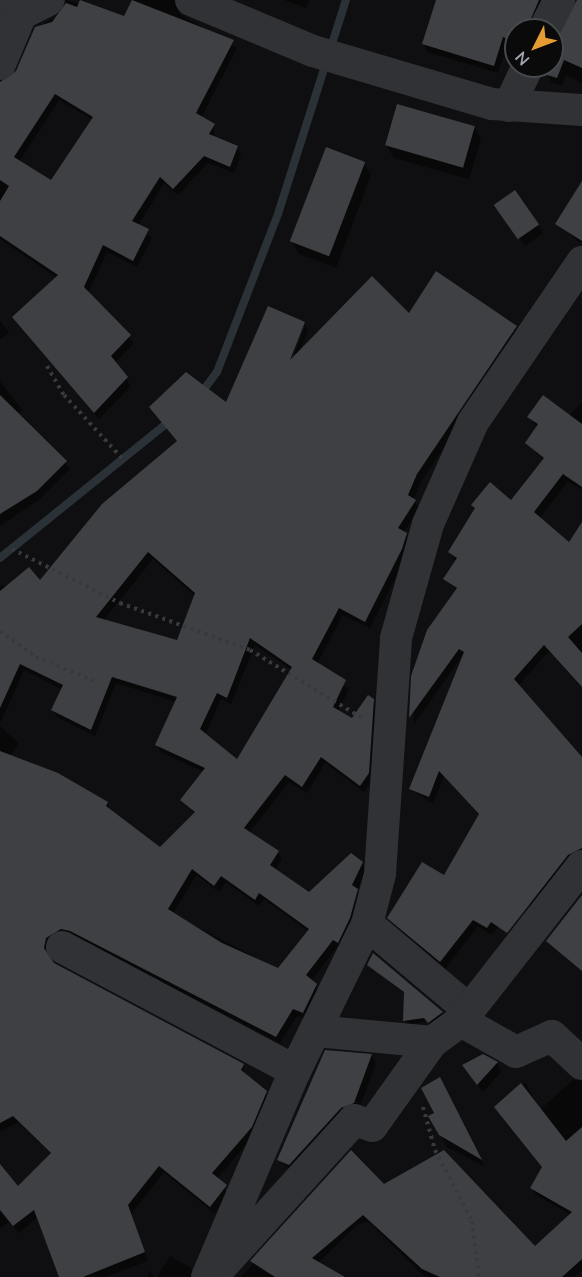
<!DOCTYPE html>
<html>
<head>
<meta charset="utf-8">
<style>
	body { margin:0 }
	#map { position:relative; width:582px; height:1277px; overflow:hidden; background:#0f0f11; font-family:Mulish,sans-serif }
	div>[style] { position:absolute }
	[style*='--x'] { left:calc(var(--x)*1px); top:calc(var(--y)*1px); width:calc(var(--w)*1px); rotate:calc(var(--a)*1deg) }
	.shadow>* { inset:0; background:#0007 }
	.stream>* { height:8px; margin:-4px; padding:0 4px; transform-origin:4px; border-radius:4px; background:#2a3238 }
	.building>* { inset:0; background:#3e4044; transform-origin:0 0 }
	.path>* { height:4px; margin-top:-2px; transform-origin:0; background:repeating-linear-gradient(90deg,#37393c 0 3px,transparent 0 7.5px) }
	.minor>* { height:32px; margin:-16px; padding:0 16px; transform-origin:16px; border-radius:16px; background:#313235 }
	span { translate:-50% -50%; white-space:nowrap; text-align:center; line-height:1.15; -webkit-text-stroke:5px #0a0a0b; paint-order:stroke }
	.north { position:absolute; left:504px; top:18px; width:60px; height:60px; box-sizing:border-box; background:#0a0a0b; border:2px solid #46494d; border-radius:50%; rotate:228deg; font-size:16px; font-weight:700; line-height:24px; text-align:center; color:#a1a7b1 }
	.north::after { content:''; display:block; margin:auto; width:21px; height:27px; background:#e59d33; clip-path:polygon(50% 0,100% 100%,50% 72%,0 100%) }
</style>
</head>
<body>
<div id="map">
	<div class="shadow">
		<div style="clip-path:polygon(evenodd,66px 0,125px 18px,132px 0,178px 0,180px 14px,237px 48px,201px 118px,214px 125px,214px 138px,237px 147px,241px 154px,234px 173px,208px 163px,178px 195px,164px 183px,138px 226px,152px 238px,137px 267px,107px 252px,88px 293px,134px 343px,115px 363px,131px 386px,99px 419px,13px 317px,57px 278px,0 239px,0 83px,18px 72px,36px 28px,65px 11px,66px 0,59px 100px,93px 120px,52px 182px,19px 162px,59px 100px)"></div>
		<div style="clip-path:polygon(284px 0,309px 0,306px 8px)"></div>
		<div style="clip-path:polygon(440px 0,550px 0,535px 30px,516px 30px,516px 48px,507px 45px,498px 73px,428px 52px,424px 44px)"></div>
		<div style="clip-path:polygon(578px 0,582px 83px,566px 75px,562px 86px,551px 82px,546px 66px,552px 66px,552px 45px,561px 39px)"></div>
		<div style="clip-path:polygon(474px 127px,481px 139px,469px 179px,394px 158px,387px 146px)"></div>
		<div style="clip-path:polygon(364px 163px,371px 175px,336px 268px,299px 254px,292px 241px)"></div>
		<div style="clip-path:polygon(582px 184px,582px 240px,580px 243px,557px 224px)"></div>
		<div style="clip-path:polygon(501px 214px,538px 225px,543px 233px,525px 246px)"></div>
		<div style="clip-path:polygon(evenodd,409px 315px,515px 327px,520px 334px,421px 482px,413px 500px,419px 509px,403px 533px,410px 542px,406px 557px,370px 628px,343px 615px,317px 664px,349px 689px,338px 712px,353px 720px,373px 700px,377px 708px,372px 781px,364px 792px,325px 763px,307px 793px,289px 782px,249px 833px,278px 852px,282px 859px,275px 871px,309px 894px,362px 863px,366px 871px,357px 891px,361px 898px,342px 949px,338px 946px,311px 981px,321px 993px,307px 1020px,297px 1016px,280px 1043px,76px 938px,57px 938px,47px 955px,52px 964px,243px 1065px,245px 1076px,270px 1099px,255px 1134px,216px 1180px,229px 1195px,214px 1213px,164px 1172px,131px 1214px,148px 1261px,106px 1277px,61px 1277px,38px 1217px,19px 1233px,10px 1222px,0 1228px,0 1178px,18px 1188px,51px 1154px,18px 1122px,0 1132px,0 726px,19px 743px,10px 756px,107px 803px,111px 811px,160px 849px,195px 814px,182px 800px,204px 772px,161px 752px,157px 745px,176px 702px,116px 683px,95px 736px,57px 717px,53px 710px,63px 690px,24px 670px,0 724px,0 586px,40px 583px,178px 442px,150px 407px,226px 404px,304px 323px,308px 330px,299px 353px,409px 315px,302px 326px,305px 326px,289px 368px,286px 367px,302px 326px,409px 315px,153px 559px,195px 596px,178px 642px,103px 621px,153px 559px,409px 315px,255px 645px,292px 670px,238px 761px,205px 735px,221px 699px,231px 704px,255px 645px,409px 315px,196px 875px,219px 892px,226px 882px,259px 906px,264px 899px,308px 931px,279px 970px,173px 914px,196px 875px)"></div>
		<div style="clip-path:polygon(0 321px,9px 332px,0 340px)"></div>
		<div style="clip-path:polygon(0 381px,22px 410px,17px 414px,70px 469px,40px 499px,0 526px)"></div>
		<div style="clip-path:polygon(582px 402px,582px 490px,568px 481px,539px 519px,569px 544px,582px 524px,582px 688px,549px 651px,518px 686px,582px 758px,582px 858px,535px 909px,524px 900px,491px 935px,478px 926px,445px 969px,389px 918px,445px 877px,480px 815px,444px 777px,433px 804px,411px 789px,463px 655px,414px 724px,413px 677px,457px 591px,445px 579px,456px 562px,449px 552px,476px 510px,473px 505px,512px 502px,544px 460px,526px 443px,537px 427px,529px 417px,569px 416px)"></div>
		<div style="clip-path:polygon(369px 965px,442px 1013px,444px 1016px,431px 1026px,427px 1021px,407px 1025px,405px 994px)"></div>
		<div style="clip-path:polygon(326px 1052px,371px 1056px,376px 1064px,358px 1111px,294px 1173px,278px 1160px)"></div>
		<div style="clip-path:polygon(497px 1063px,501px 1072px,483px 1092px,464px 1066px)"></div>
		<div style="clip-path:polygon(582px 1079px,582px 1270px,574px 1277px,425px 1277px,368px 1221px,357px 1225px,318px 1263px,342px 1277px,241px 1277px,351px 1152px,384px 1186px,536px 1247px,571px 1215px,536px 1195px,532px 1188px,543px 1168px,496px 1107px,525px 1082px,540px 1110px,573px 1080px)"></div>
		<div style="clip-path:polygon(444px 1087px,484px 1166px,447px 1147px,431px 1116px)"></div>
		<div style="clip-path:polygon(170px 1256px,191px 1268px,194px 1277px,157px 1277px)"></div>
		<div style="clip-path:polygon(150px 1271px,154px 1277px,147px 1277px)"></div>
	</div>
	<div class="stream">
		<div style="--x:200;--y:395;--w:29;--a:-54"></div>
		<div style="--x:217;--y:372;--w:169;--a:-68.9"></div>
		<div style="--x:278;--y:214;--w:225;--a:-72.4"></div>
		<div style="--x:0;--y:558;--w:221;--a:-38.9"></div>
	</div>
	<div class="building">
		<div style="clip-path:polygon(evenodd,80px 0,124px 16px,132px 0,234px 40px,196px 113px,215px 124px,209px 134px,238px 146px,230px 167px,204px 156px,173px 189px,160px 177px,132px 221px,149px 229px,133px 261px,103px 245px,84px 287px,131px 335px,111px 356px,128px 377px,94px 413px,12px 317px,58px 275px,0 236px,0 201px,9px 186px,0 180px,0 82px,16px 71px,35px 27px,52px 22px,66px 3px,77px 7px,80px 0,55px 94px,93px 117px,51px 180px,14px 157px,55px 94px)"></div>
		<div style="clip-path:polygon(436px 0,539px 0,526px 30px,516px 30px,516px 42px,503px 37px,494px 66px,422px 44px)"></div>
		<div style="clip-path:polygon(577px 0,582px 0,582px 68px,564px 60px,557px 78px,544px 74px,546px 66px,552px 66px,552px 46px)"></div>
		<div style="left:397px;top:104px;width:81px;height:43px;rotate:16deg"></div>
		<div style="left:326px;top:147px;width:42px;height:101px;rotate:21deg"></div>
		<div style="clip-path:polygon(582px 181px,582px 241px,555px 224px)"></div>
		<div style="left:515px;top:190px;width:42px;height:26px;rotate:55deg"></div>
		<div style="clip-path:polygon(evenodd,436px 271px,517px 326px,417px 474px,408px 495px,416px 500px,398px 528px,407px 533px,402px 549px,365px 622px,339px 608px,312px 659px,346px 680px,333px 707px,352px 718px,368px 695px,374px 699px,369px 773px,360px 786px,321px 757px,302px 787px,285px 775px,244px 828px,279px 851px,270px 865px,309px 892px,351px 853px,363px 862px,352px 885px,358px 889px,350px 918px,338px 943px,333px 940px,306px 975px,317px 984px,303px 1013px,293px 1009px,276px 1037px,70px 931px,61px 929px,46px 938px,44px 948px,54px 963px,244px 1064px,241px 1070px,267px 1091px,252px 1127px,212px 1173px,227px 1185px,210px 1207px,159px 1166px,128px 1205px,145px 1252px,83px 1277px,59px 1277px,34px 1210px,13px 1226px,0 1210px,0 1164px,18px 1186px,51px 1153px,13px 1116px,0 1123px,0 751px,58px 773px,108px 802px,106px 806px,160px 847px,195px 812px,180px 800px,205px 768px,155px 745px,177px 697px,112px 677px,91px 730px,51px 710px,63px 685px,20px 664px,0 708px,0 591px,29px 567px,40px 580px,102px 504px,177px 441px,149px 407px,186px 372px,226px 402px,268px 306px,305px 322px,290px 360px,372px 276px,409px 313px,436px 271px,148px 552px,195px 593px,177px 640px,96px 617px,148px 552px,436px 271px,250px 638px,292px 667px,237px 759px,200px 729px,217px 693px,227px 698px,250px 638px,436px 271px,192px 869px,214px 886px,221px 876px,255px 900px,259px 893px,309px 929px,278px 968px,222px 943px,168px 909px,192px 869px)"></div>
		<div style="clip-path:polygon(0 395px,67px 461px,37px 491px,0 514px)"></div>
		<div style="clip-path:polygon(543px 395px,582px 424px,582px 487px,563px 474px,534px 512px,569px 542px,582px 522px,582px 624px,568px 637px,582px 653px,582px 687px,544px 645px,514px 679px,582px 757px,582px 848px,568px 855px,507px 933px,491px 922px,487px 928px,473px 920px,440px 962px,387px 918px,422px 862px,444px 875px,479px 814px,439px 771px,429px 797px,409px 789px,464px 652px,459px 649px,409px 718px,411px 676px,427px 630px,457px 588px,443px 579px,457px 558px,448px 552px,475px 508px,471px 505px,490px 482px,511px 500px,544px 458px,525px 443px,538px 424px,527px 417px)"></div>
		<div style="clip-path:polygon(582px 895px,582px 971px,546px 941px)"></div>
		<div style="clip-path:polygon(373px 953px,443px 1012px,428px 1023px,424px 1018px,403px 1021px,404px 992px,367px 965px)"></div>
		<div style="clip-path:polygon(325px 1050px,372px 1054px,354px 1103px,341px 1108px,289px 1165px,277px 1160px)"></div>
		<div style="clip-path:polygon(483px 1054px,498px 1062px,477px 1085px,462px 1065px)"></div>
		<div style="clip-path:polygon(440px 1077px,482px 1160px,439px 1135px,428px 1116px,434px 1113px,421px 1088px)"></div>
		<div style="clip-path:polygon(521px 1083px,566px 1141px,582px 1127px,582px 1259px,562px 1277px,440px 1277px,422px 1269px,363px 1215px,312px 1258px,345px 1277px,275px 1277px,250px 1261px,351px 1150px,384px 1184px,444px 1150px,535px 1246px,572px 1212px,530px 1188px,542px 1167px,494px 1107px)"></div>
	</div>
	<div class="path">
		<div style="--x:47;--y:366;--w:34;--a:60"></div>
		<div style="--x:64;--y:395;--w:86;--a:47.4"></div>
		<div style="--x:12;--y:549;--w:121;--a:26.6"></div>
		<div style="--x:120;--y:603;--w:138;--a:19.9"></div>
		<div style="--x:250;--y:650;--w:131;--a:31.3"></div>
		<div style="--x:0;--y:631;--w:44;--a:35.8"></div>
		<div style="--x:36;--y:657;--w:66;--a:22.3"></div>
		<div style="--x:423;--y:1107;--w:45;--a:74.4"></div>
		<div style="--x:435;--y:1150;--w:80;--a:62.5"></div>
		<div style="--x:472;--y:1221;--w:56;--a:82.9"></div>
	</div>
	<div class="minor">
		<div style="--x:191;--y:0;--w:132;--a:22.7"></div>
		<div style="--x:313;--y:51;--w:187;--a:16.5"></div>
		<div style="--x:492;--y:104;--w:90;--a:3.8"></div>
		<div style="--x:0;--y:13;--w:21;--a:3"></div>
		<div style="--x:21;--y:14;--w:31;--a:-27"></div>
		<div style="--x:544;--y:30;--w:34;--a:-63"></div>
		<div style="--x:0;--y:64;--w:54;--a:-67.2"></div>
		<div style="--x:509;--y:106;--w:44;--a:-64.6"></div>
		<div style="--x:367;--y:924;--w:133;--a:40.1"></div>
		<div style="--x:469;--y:1010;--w:183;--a:-51.9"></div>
		<div style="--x:62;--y:947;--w:264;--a:28"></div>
		<div style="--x:469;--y:1010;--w:14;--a:126"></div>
		<div style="--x:461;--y:1021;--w:63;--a:29.4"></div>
		<div style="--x:516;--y:1052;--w:39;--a:-24"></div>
		<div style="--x:552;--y:1036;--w:41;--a:43"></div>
		<div style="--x:316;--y:1031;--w:117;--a:5.4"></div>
		<div style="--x:219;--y:1269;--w:201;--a:-47.8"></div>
		<div style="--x:354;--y:1120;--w:19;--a:18"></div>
		<div style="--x:372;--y:1126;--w:103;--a:-54.5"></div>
		<div style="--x:432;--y:1042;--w:36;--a:-36"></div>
		<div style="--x:207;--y:1277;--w:224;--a:-66.9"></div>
		<div style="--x:295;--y:1071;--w:164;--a:-63.9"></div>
		<div style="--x:367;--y:924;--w:52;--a:-75.4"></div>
		<div style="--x:380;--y:874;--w:237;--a:-86.1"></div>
		<div style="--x:396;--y:638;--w:118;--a:-74.3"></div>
		<div style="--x:428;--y:524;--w:111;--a:-66.2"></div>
		<div style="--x:473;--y:422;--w:194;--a:-55.7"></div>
	</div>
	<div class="north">N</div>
</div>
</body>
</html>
